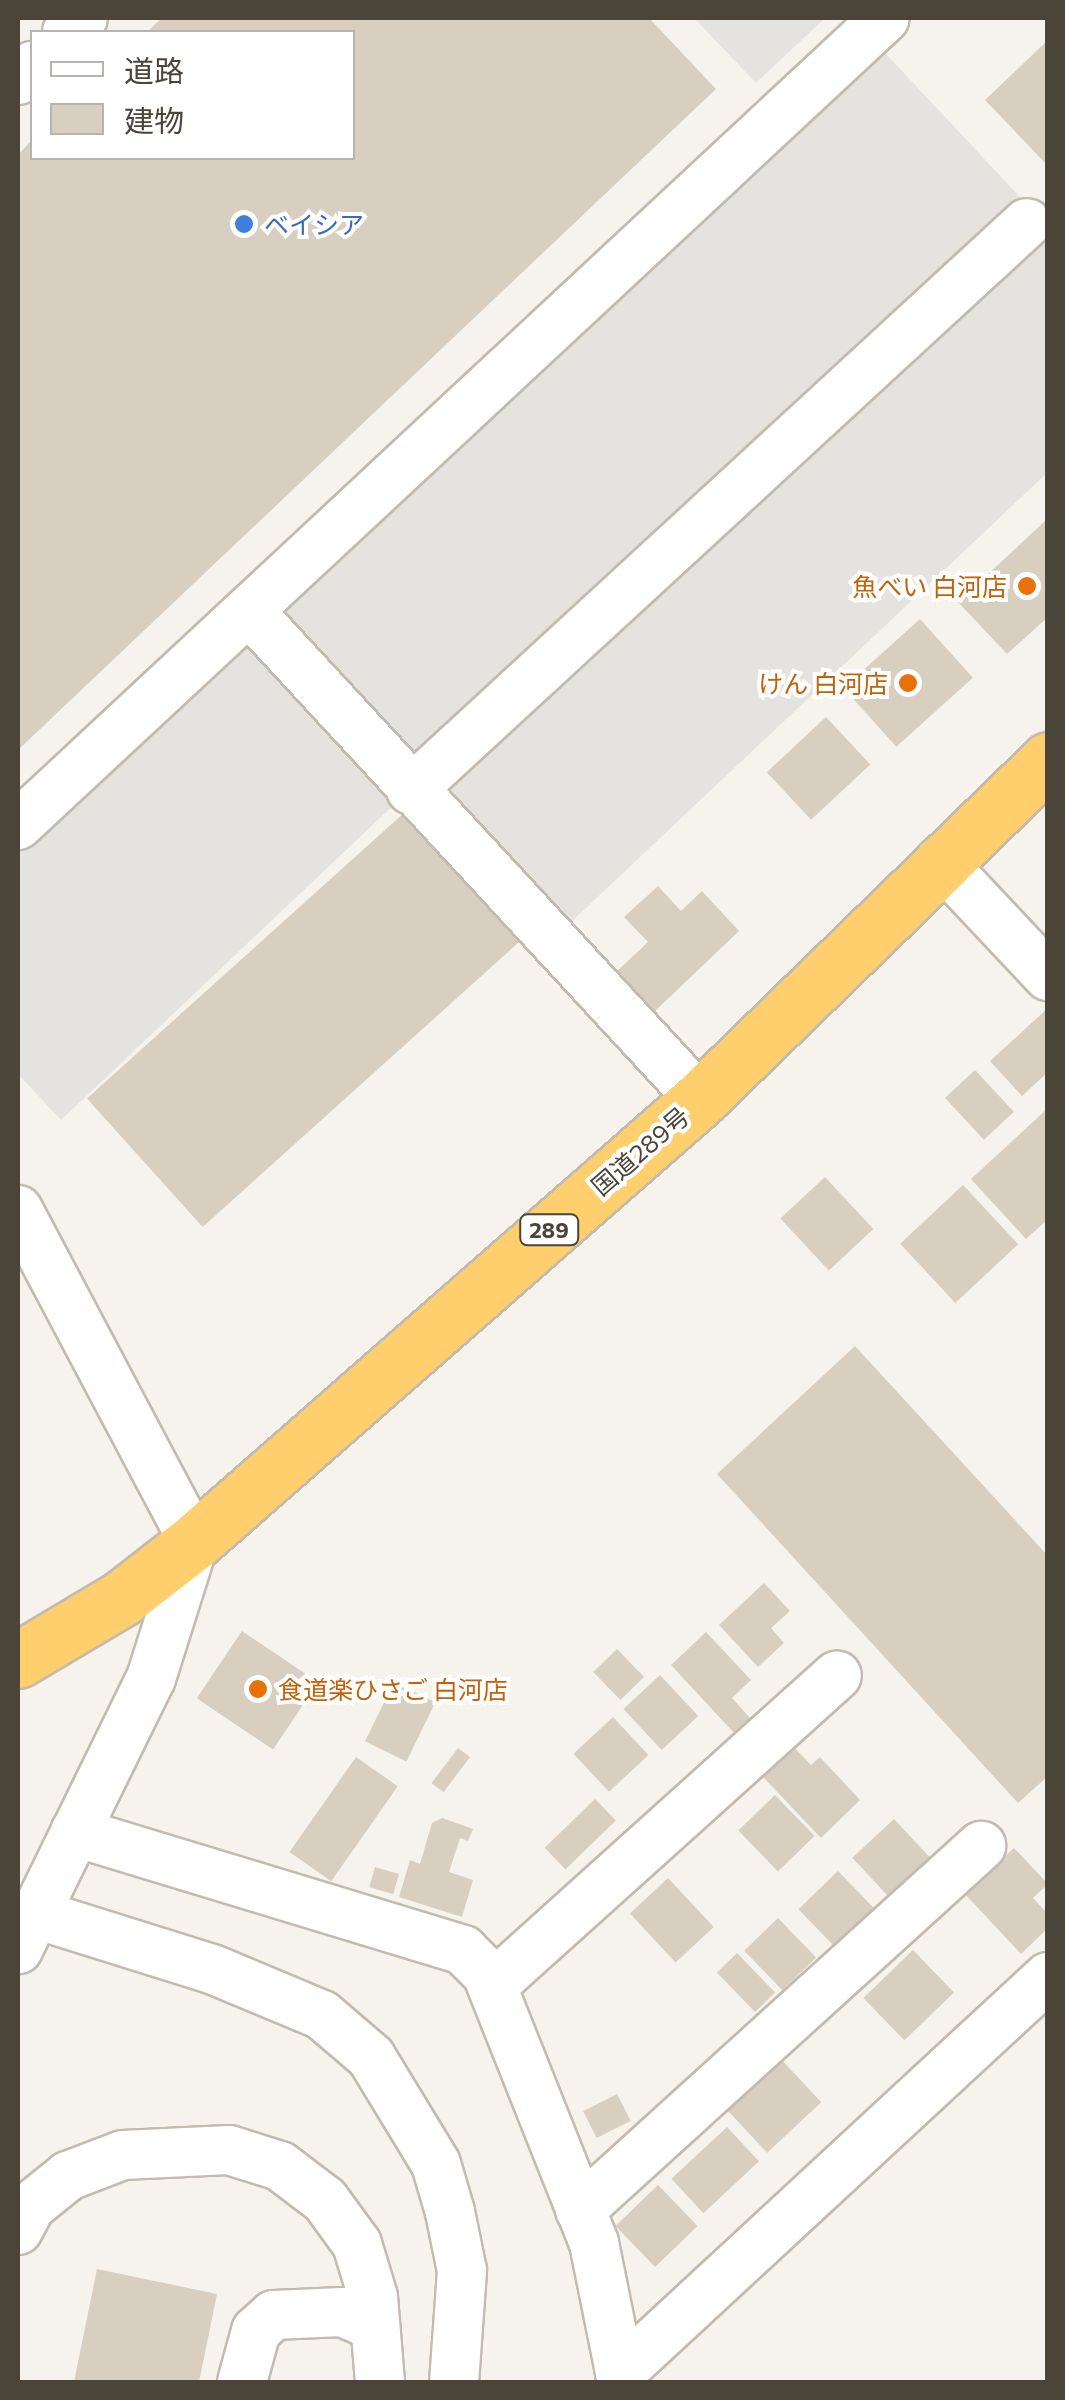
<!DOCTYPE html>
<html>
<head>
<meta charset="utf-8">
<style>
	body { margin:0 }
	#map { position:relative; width:1065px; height:2400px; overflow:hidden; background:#f6f3ec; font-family:Commissioner,"Noto Sans JP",sans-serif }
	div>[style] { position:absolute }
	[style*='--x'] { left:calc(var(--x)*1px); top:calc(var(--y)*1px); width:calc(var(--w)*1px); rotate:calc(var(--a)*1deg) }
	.parking>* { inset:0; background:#e5e3e0 }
	.building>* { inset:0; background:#d8cfc1; transform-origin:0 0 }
	.roads { filter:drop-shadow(2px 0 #c2bbae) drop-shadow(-2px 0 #c2bbae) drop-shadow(0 2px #c2bbae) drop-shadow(0 -2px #c2bbae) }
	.minor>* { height:48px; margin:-24px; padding:0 24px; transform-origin:24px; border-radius:24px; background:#fff }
	.highway>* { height:55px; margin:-27.5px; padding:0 27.5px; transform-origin:27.5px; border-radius:27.5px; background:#ffcf6e }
	.dots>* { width:28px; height:28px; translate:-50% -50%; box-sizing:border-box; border:5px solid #fff; border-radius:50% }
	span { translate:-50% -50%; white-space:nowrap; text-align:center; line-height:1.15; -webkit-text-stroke:8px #fff; paint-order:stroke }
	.shield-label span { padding:2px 8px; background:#fff; border:2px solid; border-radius:8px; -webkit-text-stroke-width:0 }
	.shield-label { font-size:22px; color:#4b4439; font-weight:700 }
	.shop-label { font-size:25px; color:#366cbe }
	.left { translate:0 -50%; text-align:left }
	.food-label { font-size:25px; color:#c56008 }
	.right { translate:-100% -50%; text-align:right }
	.street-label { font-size:25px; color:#4b4439 }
	.frame { position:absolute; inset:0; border:20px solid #4b4439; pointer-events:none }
	.legend { position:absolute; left:30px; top:30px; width:325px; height:130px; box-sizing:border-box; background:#fff; border:2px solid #b7b4b0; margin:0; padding:12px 18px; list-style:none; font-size:30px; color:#4b4439 }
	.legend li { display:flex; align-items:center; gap:20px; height:50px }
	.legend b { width:50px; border:2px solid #b7b4b0 }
</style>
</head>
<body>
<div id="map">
	<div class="parking">
		<div style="clip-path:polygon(694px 18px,825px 18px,756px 83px)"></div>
		<div style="clip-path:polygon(873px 40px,1047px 226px,1047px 473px,569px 924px,272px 608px)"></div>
		<div style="clip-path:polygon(243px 631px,400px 799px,61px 1120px,18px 1074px,18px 844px)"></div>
	</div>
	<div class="building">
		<div style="clip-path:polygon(162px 18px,649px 18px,716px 89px,18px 750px,18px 155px,32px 140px,32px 158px,352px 158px,352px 32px,147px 32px)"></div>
		<div style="clip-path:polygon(1048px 40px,1048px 166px,985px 100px)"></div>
		<div style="clip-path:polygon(1045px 521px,1048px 617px,1007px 654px,958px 602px)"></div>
		<div style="left:920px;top:619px;width:79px;height:103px;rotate:48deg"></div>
		<div style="left:826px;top:717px;width:65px;height:81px;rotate:47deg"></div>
		<div style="left:405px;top:812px;width:173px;height:428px;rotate:48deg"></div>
		<div style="clip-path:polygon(658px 886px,681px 911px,702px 891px,739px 931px,653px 1013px,615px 973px,648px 942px,624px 917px)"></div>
		<div style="clip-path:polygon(1048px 1008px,1048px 1072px,1022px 1096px,990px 1061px)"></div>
		<div style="left:975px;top:1070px;width:57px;height:41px;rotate:47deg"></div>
		<div style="clip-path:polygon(1048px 1108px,1048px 1219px,1026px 1239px,971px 1179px)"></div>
		<div style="left:825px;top:1177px;width:71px;height:61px;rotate:47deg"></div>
		<div style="left:963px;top:1185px;width:81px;height:86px;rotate:47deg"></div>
		<div style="clip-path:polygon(855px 1346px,1048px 1556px,1048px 1776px,1018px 1803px,717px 1474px)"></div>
		<div style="clip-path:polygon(764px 1583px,790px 1611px,771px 1628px,784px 1643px,758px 1667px,719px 1625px)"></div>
		<div style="left:242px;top:1631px;width:92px;height:81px;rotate:34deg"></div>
		<div style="clip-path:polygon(706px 1632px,751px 1680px,732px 1698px,751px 1719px,735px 1734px,671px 1665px)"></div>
		<div style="left:617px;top:1649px;width:39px;height:33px;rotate:46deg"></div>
		<div style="left:660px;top:1675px;width:56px;height:50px;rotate:47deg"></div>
		<div style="left:394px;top:1682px;width:46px;height:66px;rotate:26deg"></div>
		<div style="left:613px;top:1717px;width:52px;height:54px;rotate:47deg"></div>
		<div style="clip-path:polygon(792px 1745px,811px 1765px,820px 1757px,860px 1800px,821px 1838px,761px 1775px)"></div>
		<div style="left:458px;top:1748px;width:15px;height:44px;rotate:37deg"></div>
		<div style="left:356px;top:1757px;width:51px;height:116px;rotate:35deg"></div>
		<div style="left:775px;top:1795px;width:57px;height:51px;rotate:46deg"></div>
		<div style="left:595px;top:1799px;width:30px;height:70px;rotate:46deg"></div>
		<div style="clip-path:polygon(442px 1818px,473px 1829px,468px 1841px,460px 1838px,449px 1872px,473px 1880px,462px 1917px,399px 1897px,410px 1860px,420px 1864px,432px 1823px)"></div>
		<div style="left:894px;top:1819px;width:54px;height:57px;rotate:47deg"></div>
		<div style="clip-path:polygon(1014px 1848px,1048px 1884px,1033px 1898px,1048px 1914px,1048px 1928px,1021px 1954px,965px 1894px)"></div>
		<div style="left:375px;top:1867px;width:25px;height:21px;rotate:16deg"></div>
		<div style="left:838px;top:1871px;width:55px;height:55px;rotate:46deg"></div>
		<div style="left:668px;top:1878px;width:67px;height:52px;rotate:47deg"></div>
		<div style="left:778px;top:1918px;width:55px;height:47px;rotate:46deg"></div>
		<div style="left:913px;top:1950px;width:59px;height:69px;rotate:46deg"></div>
		<div style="left:737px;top:1953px;width:55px;height:28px;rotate:46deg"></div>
		<div style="left:779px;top:2057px;width:62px;height:74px;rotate:47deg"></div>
		<div style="left:617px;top:2094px;width:30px;height:38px;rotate:63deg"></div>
		<div style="left:727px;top:2127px;width:47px;height:76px;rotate:47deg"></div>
		<div style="left:658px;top:2185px;width:57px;height:59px;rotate:46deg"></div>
		<div style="clip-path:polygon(97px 2269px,217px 2294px,199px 2382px,74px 2382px)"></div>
	</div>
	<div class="roads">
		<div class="minor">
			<div style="--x:67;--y:32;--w:21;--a:-41"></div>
			<div style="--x:18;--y:80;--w:20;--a:-45"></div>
			<div style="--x:250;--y:612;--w:663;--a:47.26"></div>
			<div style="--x:411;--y:790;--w:837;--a:-42.63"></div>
			<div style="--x:18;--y:825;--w:1184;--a:-42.95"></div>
			<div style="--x:940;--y:861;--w:158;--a:46.8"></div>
			<div style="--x:18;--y:1210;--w:376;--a:62.1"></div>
			<div style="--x:194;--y:1542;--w:143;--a:107.5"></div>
			<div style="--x:151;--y:1678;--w:302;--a:116.1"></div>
			<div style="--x:75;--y:1832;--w:406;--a:16.9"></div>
			<div style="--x:463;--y:1950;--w:34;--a:45"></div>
			<div style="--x:487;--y:1974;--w:289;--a:68.3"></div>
			<div style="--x:594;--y:2243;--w:142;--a:78.6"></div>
			<div style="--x:36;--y:1914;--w:184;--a:17.4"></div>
			<div style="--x:212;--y:1969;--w:119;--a:22.7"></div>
			<div style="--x:322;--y:2015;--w:65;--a:40.6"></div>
			<div style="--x:371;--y:2057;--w:125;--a:58.7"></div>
			<div style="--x:436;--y:2164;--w:50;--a:73.7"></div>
			<div style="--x:450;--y:2212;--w:60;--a:78.5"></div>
			<div style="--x:462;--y:2271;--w:111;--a:94.1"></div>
			<div style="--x:492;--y:1986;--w:464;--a:-42"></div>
			<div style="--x:580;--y:2210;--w:542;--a:-42.23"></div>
			<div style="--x:18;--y:2230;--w:27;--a:-62"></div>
			<div style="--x:31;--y:2206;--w:48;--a:-39"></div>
			<div style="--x:68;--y:2176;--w:59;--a:-20.9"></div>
			<div style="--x:123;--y:2155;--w:106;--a:-2.7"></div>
			<div style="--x:229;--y:2150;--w:53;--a:17.4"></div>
			<div style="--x:280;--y:2166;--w:56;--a:37.1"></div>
			<div style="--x:325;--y:2200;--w:54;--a:54"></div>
			<div style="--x:357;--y:2244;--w:55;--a:73.2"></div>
			<div style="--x:373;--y:2297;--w:85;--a:85.3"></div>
			<div style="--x:620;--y:2373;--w:583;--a:-42.78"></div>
			<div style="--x:242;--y:2382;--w:53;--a:-74.6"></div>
			<div style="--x:256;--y:2331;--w:24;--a:-42"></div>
			<div style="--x:274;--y:2315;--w:68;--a:-2.5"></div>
			<div style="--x:342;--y:2312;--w:36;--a:23"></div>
		</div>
		<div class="highway">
			<div style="--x:18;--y:1660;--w:121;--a:-30.8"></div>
			<div style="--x:122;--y:1598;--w:91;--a:-37.9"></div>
			<div style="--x:194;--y:1542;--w:673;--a:-41.2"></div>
			<div style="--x:700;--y:1099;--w:486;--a:-44.2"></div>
		</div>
	</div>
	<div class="dots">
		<div style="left:244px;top:224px;background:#3f7fe0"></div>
		<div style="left:1027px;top:586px;background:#e8710a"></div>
		<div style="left:908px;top:683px;background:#e8710a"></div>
		<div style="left:258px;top:1689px;background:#e8710a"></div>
	</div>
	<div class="shield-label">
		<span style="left:549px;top:1230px">289</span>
	</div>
	<div class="shop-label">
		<span class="left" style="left:264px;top:224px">ベイシア</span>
	</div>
	<div class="food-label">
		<span class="right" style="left:1007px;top:586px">魚べい 白河店</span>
		<span class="right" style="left:888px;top:683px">けん 白河店</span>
		<span class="left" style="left:278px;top:1689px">食道楽ひさご 白河店</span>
	</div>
	<div class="street-label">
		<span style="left:640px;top:1151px;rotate:-41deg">国道289号</span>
	</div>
	<div class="frame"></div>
	<ul class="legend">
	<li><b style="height:12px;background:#fff"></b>道路</li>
	<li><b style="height:28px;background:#d8cfc1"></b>建物</li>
	</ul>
</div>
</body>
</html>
